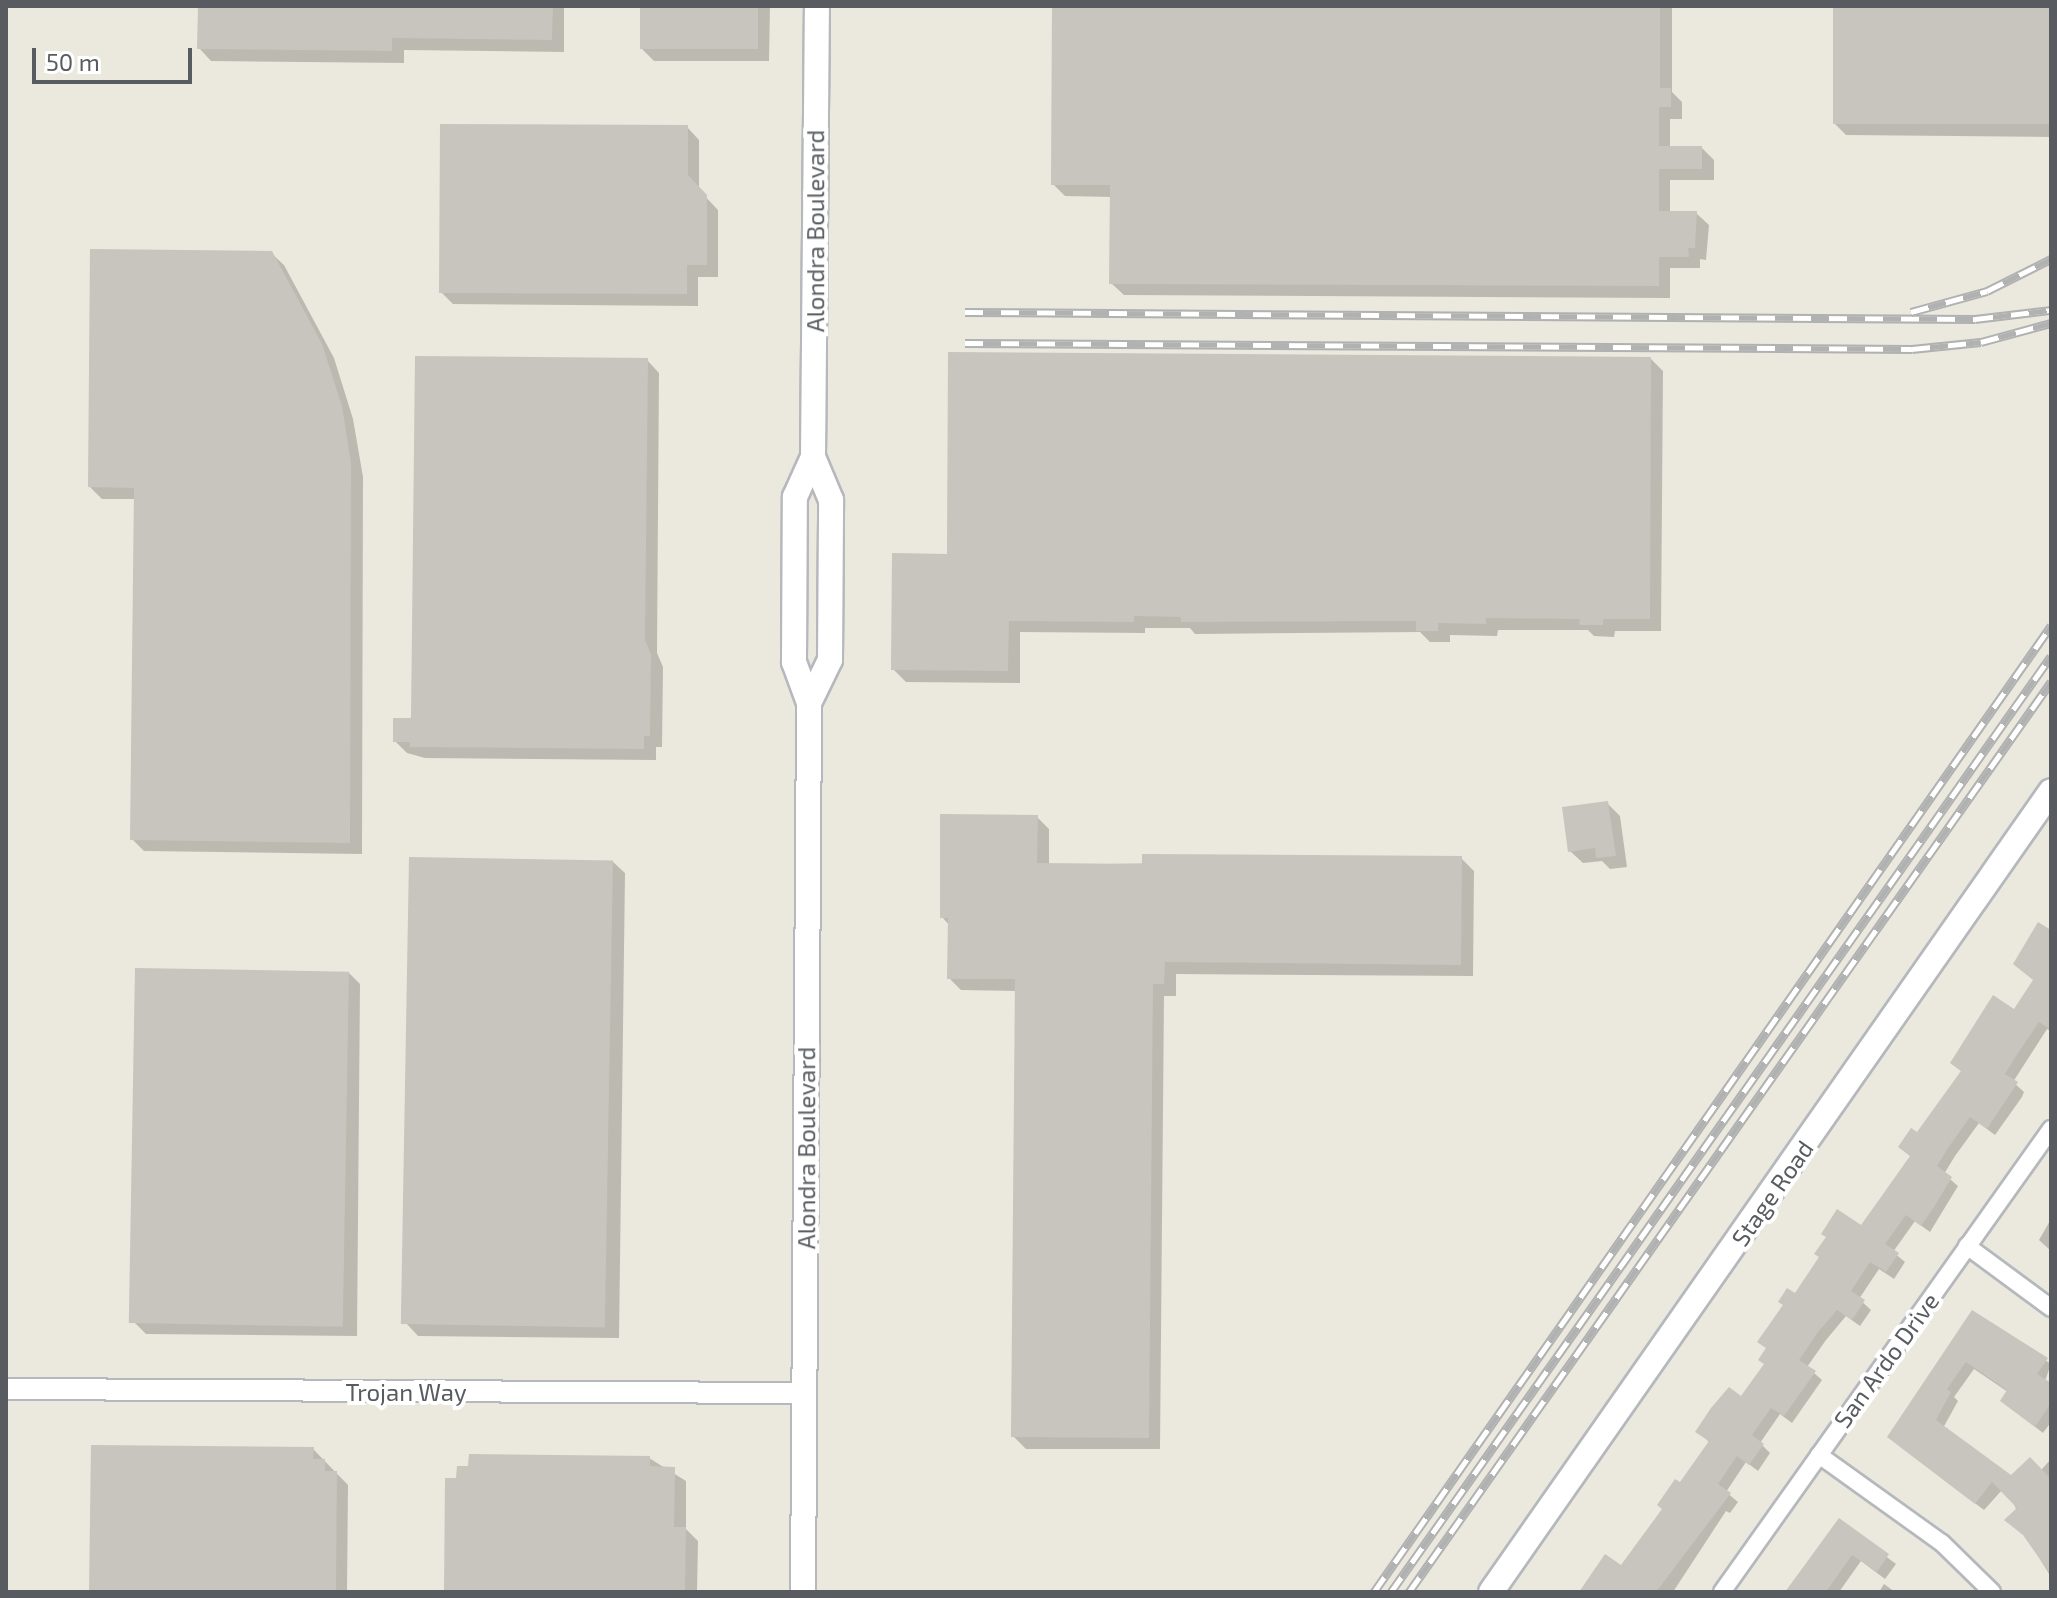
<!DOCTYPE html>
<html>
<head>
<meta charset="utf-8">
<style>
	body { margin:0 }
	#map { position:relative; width:2057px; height:1598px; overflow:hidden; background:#ebe8de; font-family:"Exo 2",sans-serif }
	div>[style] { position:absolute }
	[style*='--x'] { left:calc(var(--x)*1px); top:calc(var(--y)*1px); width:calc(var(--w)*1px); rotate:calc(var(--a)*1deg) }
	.shadow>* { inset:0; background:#0003 }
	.building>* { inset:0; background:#c8c4be; transform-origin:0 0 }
	.roads { filter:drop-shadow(2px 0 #b5b8bc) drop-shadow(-2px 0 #b5b8bc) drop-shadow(0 2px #b5b8bc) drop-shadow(0 -2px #b5b8bc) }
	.minor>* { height:16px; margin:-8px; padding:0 8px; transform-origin:8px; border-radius:8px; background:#fff }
	.tertiary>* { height:20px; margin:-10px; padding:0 10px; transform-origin:10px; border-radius:10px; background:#fff }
	.secondary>* { height:24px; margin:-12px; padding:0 12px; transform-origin:12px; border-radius:12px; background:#fff }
	.rail>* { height:9px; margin-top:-4.5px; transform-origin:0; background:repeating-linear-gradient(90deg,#fff 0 18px,#b0b1b1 0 36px); box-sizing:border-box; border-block:2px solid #b0b1b1 }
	span { translate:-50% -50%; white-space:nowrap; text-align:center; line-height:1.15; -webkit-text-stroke:8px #fff; paint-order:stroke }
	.street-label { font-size:24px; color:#585c60 }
	.frame { position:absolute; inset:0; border:8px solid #585c60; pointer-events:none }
	.scale { position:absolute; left:32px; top:48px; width:160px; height:36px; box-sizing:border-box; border:4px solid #585c60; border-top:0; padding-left:10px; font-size:24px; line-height:28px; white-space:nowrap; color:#585c60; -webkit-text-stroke:6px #fff; paint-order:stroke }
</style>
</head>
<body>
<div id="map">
	<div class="shadow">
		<div style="clip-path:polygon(199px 6px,564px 6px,564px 52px,404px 50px,404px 63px,211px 61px,199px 48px)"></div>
		<div style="clip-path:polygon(642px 6px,770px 6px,769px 61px,654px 61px,642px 49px)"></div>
		<div style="clip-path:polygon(1054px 6px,1672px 6px,1672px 92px,1682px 102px,1682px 119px,1670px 119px,1670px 148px,1702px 148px,1714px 160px,1714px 180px,1670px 180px,1670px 213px,1696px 213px,1709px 225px,1706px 260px,1700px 259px,1700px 268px,1670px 268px,1670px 298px,1124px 295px,1111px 283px,1112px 197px,1065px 196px,1053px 184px)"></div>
		<div style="clip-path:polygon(1835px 6px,2051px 6px,2051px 137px,1846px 135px,1834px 123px)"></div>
		<div style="clip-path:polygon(687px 127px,699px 140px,699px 190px,718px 210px,718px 277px,698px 277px,698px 306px,453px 304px,441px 292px)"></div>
		<div style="clip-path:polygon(271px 253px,284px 265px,334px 358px,353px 419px,363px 477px,362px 854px,144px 851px,132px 839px,136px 499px,102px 499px,90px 487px)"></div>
		<div style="clip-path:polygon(1651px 359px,1663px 371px,1661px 631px,1615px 631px,1614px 637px,1594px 636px,1588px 630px,1498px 630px,1497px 636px,1450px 635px,1450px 642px,1430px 642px,1420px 632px,1195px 634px,1190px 628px,1145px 628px,1145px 633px,1020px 632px,1020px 683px,906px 682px,893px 669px,949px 556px)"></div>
		<div style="clip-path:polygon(647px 360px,659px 373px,657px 653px,663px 667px,662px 747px,656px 747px,656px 760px,425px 758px,407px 753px,395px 741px)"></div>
		<div style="clip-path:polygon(1608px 804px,1620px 816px,1627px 867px,1610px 869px,1602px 861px,1583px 863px,1570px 851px)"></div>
		<div style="clip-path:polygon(1037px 817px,1049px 829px,1049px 865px,1461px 858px,1474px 871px,1473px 976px,1176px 974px,1176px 996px,1164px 996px,1160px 1449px,1026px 1449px,1013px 1436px,1017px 991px,961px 990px,949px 978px,950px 926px,942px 917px)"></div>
		<div style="clip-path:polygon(612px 861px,625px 873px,619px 1338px,418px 1336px,406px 1323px)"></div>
		<div style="clip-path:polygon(2051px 932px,2051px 1031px,2047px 1029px,2013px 1082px,2024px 1092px,2022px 1097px,1995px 1135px,1979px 1123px,1955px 1156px,1944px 1174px,1958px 1186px,1930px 1232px,1915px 1221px,1893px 1252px,1905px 1262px,1894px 1279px,1879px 1269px,1859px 1299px,1871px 1310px,1860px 1326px,1846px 1316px,1826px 1340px,1807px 1367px,1822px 1380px,1792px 1423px,1780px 1414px,1760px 1443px,1770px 1453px,1758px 1471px,1746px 1462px,1726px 1492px,1738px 1502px,1730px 1513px,1726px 1511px,1673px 1592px,1581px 1592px,1621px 1568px,1681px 1485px,1710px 1443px,1698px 1431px,1742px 1399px,1766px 1365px,1796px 1295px,1862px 1228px,1911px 1157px,1900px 1147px,1918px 1135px,1963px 1073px,1952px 1063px,2014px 1012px,2035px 981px)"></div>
		<div style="clip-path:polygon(348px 972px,360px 984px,357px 1336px,146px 1334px,134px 1322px)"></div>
		<div style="clip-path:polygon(2051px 1219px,2051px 1251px,2039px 1240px)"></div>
		<div style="clip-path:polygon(1973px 1313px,2051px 1364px,2045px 1381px,2051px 1386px,2051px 1422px,2043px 1433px,2002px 1401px,2008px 1392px,1974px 1369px,1954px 1397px,1958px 1401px,1943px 1428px,2011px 1480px,1984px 1510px,1897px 1444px)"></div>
		<div style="clip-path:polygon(313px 1449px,348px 1485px,347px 1592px,91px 1592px)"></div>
		<div style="clip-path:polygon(649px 1458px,686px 1481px,686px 1529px,698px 1541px,697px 1592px,446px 1592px)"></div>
		<div style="clip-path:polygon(2051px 1459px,2051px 1577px,2027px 1538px,2013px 1501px)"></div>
		<div style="clip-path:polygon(1839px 1521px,1896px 1564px,1885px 1579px,1861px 1561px,1839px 1592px,1796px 1592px)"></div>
		<div style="clip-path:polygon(1884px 1584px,1895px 1592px,1879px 1592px)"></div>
	</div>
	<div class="building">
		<div style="clip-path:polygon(198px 6px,553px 6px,552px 40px,392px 38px,392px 51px,197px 49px)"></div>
		<div style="left:640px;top:6px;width:118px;height:43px"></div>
		<div style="clip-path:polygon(1052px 6px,1660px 6px,1660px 88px,1671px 88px,1671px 107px,1659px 107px,1659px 146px,1702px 146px,1702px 169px,1659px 169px,1659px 211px,1697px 211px,1695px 248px,1688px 248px,1689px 257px,1659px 257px,1659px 286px,1109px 284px,1110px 185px,1051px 185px)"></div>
		<div style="left:1833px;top:6px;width:218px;height:118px"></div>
		<div style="clip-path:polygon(440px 124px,688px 125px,688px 175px,707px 195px,707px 265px,687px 265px,687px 294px,439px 293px)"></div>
		<div style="clip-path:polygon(90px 249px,272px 251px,322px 344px,342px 406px,351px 463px,350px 843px,130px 840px,134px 488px,88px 487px)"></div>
		<div style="clip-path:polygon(948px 352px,1651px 357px,1650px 619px,1603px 619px,1603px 625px,1579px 625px,1580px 619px,1486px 618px,1486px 624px,1438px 623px,1438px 631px,1416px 631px,1416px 621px,1181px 622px,1181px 617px,1134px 616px,1134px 622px,1009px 621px,1008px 671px,891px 670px,892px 553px,947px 554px)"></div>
		<div style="clip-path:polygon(415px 356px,648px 358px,645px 640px,651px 654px,650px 736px,644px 736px,644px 749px,410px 747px,410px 742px,393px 742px,393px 718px,411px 718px)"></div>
		<div style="clip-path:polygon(1608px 801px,1616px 856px,1596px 858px,1595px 848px,1568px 852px,1562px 807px)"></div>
		<div style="clip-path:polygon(940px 814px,1038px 815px,1037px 863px,1142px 864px,1142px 854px,1462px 856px,1461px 965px,1165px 962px,1164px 984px,1153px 984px,1149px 1438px,1011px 1437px,1015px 979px,947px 979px,948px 918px,940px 918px)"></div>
		<div style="left:409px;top:857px;width:204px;height:467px;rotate:1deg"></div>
		<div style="clip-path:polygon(2038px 922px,2051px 930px,2051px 1030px,2039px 1022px,2016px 1056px,2005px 1074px,2018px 1082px,1987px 1129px,1970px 1117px,1948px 1148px,1937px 1166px,1952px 1177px,1934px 1207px,1921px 1226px,1906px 1215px,1885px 1244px,1899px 1253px,1886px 1272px,1870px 1262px,1851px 1291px,1865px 1300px,1852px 1320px,1837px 1310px,1818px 1332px,1799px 1360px,1816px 1371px,1784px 1416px,1771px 1408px,1752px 1435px,1764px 1444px,1749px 1465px,1737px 1456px,1718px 1484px,1731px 1493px,1656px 1592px,1579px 1592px,1605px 1554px,1621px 1565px,1662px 1509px,1657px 1505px,1675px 1479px,1680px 1482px,1709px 1441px,1695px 1432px,1711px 1408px,1729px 1387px,1741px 1396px,1764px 1364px,1758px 1360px,1766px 1348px,1757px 1342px,1783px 1305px,1778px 1302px,1787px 1288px,1795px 1293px,1819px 1257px,1814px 1254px,1826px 1237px,1821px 1234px,1837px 1209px,1861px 1225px,1881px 1197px,1910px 1156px,1898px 1147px,1911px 1128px,1917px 1132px,1961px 1071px,1950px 1063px,1993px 995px,2014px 1009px,2033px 980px,2013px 964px)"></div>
		<div style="left:135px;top:968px;width:214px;height:355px;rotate:1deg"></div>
		<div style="clip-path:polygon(1972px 1310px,2048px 1358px,2037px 1374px,2051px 1383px,2051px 1403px,2035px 1427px,2000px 1401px,2007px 1390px,1966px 1362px,1947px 1389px,1951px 1392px,1936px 1420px,2011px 1475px,2030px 1457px,2051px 1479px,2051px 1575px,2023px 1535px,2004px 1520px,2017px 1508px,1992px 1482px,1975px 1504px,1887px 1437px)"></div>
		<div style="clip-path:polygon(91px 1445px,314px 1447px,313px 1459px,325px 1459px,325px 1471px,337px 1471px,336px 1592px,89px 1592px)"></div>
		<div style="clip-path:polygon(469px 1454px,650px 1456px,650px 1466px,675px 1467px,674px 1527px,686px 1527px,685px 1592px,444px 1592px,445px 1478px,456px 1478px,457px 1466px,468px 1466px)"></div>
		<div style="clip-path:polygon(1839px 1518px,1889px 1554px,1877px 1572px,1852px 1555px,1826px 1592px,1785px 1592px)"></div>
	</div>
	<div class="roads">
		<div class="minor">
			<div style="--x:1967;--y:1246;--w:104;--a:36.4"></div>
			<div style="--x:1819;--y:1455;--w:151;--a:35.6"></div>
			<div style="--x:1942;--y:1543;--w:70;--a:44.4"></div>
			<div style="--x:1722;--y:1592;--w:568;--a:-54.6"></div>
		</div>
		<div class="tertiary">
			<div style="--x:6;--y:1389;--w:799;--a:0.29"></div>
		</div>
		<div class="secondary">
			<div style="--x:809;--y:703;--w:48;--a:-64"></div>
			<div style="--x:830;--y:660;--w:160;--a:-89.6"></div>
			<div style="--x:831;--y:500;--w:47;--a:-112.7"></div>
			<div style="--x:813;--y:457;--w:451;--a:-89.5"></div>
			<div style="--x:803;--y:1592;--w:889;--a:-89.61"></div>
			<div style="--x:809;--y:703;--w:44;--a:-110.1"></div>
			<div style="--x:794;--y:662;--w:165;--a:-89.7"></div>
			<div style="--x:795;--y:497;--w:44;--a:-65.8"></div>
			<div style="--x:1491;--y:1592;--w:977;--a:-55.04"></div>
		</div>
	</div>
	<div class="rail">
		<div style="--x:965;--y:312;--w:1010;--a:0.4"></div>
		<div style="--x:1975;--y:319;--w:77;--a:-6.8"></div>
		<div style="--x:1911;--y:312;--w:79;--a:-15.4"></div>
		<div style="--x:1987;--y:291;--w:72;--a:-26.6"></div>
		<div style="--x:965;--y:343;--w:947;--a:0.36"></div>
		<div style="--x:1912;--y:349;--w:69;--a:-5.8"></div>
		<div style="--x:1981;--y:342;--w:73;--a:-15.2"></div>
		<div style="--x:1374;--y:1592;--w:1180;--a:-54.98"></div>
		<div style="--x:1391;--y:1592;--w:1145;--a:-54.81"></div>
		<div style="--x:1409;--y:1592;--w:1114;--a:-54.8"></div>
	</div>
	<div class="street-label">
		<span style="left:815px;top:231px;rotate:-90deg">Alondra Boulevard</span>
		<span style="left:806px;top:1148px;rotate:-90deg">Alondra Boulevard</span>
		<span style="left:1772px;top:1193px;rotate:-55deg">Stage Road</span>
		<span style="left:1886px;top:1360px;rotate:-54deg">San Ardo Drive</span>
		<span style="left:406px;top:1392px">Trojan Way</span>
	</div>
	<div class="frame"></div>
	<div class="scale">50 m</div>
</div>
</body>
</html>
